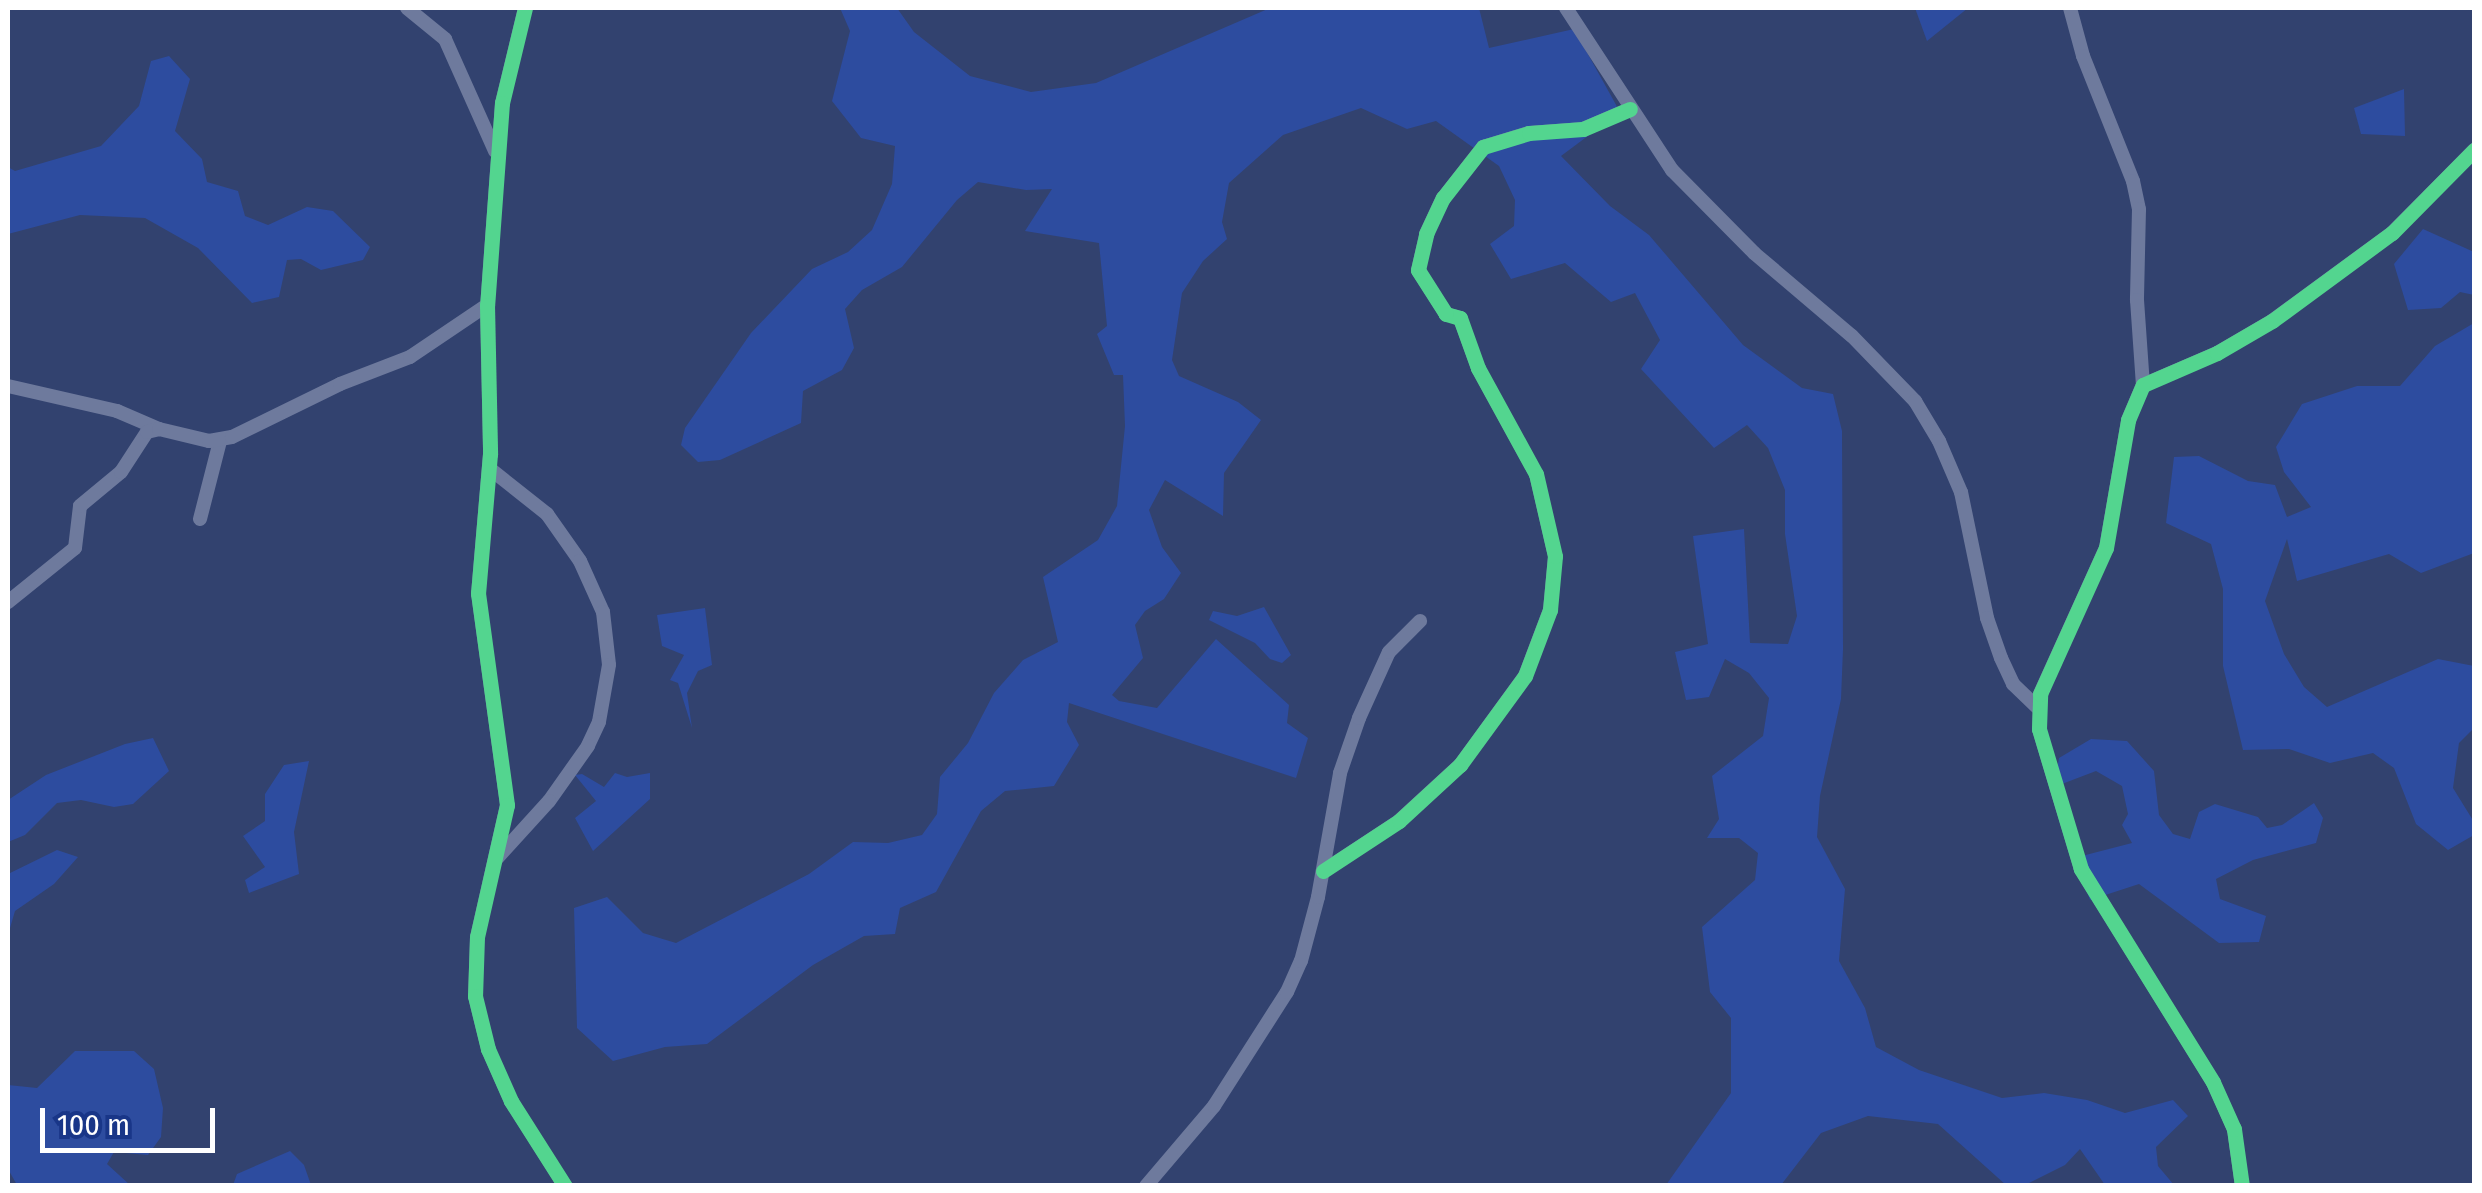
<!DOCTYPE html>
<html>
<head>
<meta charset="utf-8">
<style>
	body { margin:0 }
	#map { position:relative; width:2482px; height:1193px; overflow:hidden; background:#32426f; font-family:"Fira Sans Condensed",sans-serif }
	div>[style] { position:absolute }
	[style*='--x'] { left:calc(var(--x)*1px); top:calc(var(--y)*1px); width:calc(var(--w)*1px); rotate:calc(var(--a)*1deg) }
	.green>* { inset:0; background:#2d4c9f }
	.minor>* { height:14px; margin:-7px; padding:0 7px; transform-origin:7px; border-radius:7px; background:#6e7a9d }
	.cycleway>* { height:15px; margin:-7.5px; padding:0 7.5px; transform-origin:7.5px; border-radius:7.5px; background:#53d58f }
	span { translate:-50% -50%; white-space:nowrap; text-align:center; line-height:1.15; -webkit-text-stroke:9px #193688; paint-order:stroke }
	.frame { position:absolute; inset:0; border:10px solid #fff; pointer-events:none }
	.scale { position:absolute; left:40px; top:1108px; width:175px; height:45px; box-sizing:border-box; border:5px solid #fff; border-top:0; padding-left:12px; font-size:30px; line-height:35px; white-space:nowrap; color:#fff; -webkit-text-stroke:8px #193688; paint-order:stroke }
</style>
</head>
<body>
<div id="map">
	<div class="green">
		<div style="clip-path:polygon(840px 8px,897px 8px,914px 32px,970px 76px,1031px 92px,1096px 83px,1270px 8px,1479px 8px,1489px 48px,1574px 29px,1620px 112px,1561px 156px,1610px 206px,1649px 235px,1743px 345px,1802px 388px,1833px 394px,1842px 431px,1843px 649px,1841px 699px,1820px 796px,1817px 837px,1845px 889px,1839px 961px,1865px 1008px,1876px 1047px,1919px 1070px,2002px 1098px,2044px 1093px,2087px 1100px,2125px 1113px,2173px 1100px,2188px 1116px,2156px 1147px,2158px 1166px,2174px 1185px,2105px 1185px,2080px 1149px,2065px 1165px,2025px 1185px,2006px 1185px,1938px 1124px,1868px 1116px,1821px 1133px,1781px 1185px,1666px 1185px,1731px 1093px,1731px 1018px,1710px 992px,1702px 927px,1755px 880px,1758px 853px,1739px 838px,1707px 838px,1719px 819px,1712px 776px,1763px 736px,1769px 698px,1749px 673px,1725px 659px,1709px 697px,1686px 700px,1675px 652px,1708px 644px,1693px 536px,1744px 529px,1750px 643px,1788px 644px,1797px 616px,1785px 534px,1785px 490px,1768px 448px,1747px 425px,1714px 448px,1641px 369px,1660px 340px,1635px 293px,1611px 302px,1565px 263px,1511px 279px,1490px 244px,1514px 226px,1515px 200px,1499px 166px,1436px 121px,1407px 129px,1361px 108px,1283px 135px,1229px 183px,1222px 222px,1227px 239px,1203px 261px,1182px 293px,1172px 360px,1179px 376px,1238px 402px,1261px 420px,1224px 473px,1223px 516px,1165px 480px,1149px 510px,1162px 547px,1181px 573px,1164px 599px,1145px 611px,1135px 625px,1143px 658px,1112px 695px,1119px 701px,1157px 708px,1216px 639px,1289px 705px,1287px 723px,1308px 738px,1296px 778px,1069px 703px,1067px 722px,1079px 745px,1054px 786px,1005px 791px,981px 811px,936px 892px,900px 908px,895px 934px,864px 936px,813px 965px,707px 1044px,665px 1047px,613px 1061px,577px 1028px,574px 908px,607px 897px,643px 933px,676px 943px,809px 874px,853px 842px,888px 843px,922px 835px,937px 814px,940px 777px,968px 743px,994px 693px,1023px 660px,1058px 642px,1043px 577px,1098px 540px,1117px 506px,1125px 426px,1123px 375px,1114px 375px,1097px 334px,1107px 326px,1099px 243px,1025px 231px,1052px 189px,1026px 190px,978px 182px,957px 200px,902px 267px,862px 290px,845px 309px,854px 348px,842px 370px,803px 391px,801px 423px,720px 460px,698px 462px,681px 445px,685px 428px,751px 333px,812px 269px,848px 252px,872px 230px,892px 184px,895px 146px,861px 138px,832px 101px,850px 31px)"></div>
		<div style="clip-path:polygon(1915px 8px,1968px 8px,1927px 41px)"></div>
		<div style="clip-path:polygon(169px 56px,190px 79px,175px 131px,202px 159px,207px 182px,238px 191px,245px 216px,268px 225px,307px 207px,333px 211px,370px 247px,363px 260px,321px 270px,301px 259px,287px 260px,279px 297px,252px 303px,198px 248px,145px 218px,80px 215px,8px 234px,8px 167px,15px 171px,101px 146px,139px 106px,151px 61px)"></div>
		<div style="clip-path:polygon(2404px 89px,2405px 136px,2361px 134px,2354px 108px)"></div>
		<div style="clip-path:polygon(2423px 229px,2474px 252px,2474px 295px,2460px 292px,2441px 308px,2408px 310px,2394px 264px)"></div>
		<div style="clip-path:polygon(2474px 323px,2474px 553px,2421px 573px,2389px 554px,2297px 581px,2287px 539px,2265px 601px,2284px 654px,2304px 687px,2327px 707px,2438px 659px,2474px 666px,2474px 728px,2459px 743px,2453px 788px,2474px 822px,2474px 835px,2448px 850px,2416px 824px,2394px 768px,2373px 753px,2330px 763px,2289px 749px,2243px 750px,2223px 666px,2223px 589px,2211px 544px,2166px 523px,2174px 457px,2199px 456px,2248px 481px,2275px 485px,2287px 517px,2311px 507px,2284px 472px,2276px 447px,2302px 404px,2357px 386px,2400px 386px,2435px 346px)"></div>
		<div style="clip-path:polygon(1264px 607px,1291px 655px,1282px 663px,1270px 659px,1255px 643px,1209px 620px,1213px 611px,1237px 616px)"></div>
		<div style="clip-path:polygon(705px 608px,712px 665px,698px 671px,687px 693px,692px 728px,678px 683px,670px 680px,684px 655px,662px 646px,657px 615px)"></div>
		<div style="clip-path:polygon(153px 738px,169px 771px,133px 804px,114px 807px,81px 800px,57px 803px,25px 835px,8px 842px,8px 800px,46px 775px,125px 744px)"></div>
		<div style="clip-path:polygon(2091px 739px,2127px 741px,2154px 771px,2159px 815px,2173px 834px,2190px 839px,2199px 812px,2215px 804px,2258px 817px,2267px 828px,2282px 825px,2314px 803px,2323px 818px,2316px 843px,2253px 860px,2216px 879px,2220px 899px,2266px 916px,2259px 942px,2219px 943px,2139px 884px,2090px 900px,2074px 858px,2132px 843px,2122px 825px,2128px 814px,2122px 786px,2096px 771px,2054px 787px,2059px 758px)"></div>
		<div style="clip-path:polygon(309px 761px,294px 832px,299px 874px,249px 893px,245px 880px,265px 867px,243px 836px,265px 821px,265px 794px,284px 765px)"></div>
		<div style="clip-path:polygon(615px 773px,627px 777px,650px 773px,650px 799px,593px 851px,575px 818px,596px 801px,575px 775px,582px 774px,604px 787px)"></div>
		<div style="clip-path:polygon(57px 850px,78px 857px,54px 884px,15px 911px,8px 935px,8px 874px)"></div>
		<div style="clip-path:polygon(75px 1051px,134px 1051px,154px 1069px,163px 1108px,161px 1137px,148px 1155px,114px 1152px,107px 1164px,130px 1185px,17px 1185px,8px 1169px,8px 1085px,37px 1088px)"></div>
		<div style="clip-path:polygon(290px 1151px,304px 1165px,311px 1185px,233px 1185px,237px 1174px)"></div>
	</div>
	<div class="minor">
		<div style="--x:407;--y:8;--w:49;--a:39.2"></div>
		<div style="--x:445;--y:39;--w:123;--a:65.9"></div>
		<div style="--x:525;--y:8;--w:98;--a:103.6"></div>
		<div style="--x:502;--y:103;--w:203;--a:94.2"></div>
		<div style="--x:487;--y:305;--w:149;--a:88.8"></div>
		<div style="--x:490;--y:454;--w:140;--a:94.9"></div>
		<div style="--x:478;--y:593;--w:214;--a:82.2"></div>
		<div style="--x:507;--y:805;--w:135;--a:102.8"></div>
		<div style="--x:477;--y:937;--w:59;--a:91.9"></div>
		<div style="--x:475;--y:996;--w:55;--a:76.2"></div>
		<div style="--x:488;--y:1049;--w:57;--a:66.1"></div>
		<div style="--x:511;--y:1101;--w:101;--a:57.6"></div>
		<div style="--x:1566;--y:8;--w:194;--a:56.8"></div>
		<div style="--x:1672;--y:170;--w:117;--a:45.3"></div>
		<div style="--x:1754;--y:253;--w:128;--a:40.3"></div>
		<div style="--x:1852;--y:336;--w:91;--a:45.9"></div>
		<div style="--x:1915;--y:401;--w:47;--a:59"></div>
		<div style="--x:1939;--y:441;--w:56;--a:66.7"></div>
		<div style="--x:1961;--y:492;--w:129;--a:78.3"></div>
		<div style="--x:1987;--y:618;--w:42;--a:70.7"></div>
		<div style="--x:2001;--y:658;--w:29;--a:65"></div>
		<div style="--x:2013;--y:684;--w:35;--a:44"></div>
		<div style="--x:2070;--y:8;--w:50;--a:74.8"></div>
		<div style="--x:2083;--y:56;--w:135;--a:68.2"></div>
		<div style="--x:2133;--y:181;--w:29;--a:78"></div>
		<div style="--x:2139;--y:209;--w:91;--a:91.3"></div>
		<div style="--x:2137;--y:300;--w:85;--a:86"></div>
		<div style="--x:8;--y:386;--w:112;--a:12.9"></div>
		<div style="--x:117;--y:411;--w:46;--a:23.2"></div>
		<div style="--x:489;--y:468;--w:74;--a:38.4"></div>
		<div style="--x:547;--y:514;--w:57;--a:54.9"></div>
		<div style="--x:580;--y:561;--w:56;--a:65.7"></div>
		<div style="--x:603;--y:612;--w:53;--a:83.5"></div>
		<div style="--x:609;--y:665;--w:58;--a:100"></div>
		<div style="--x:599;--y:722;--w:26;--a:115"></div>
		<div style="--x:588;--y:746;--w:67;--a:125.3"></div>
		<div style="--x:549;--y:801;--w:76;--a:132.3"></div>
		<div style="--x:200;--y:519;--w:81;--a:-75.6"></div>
		<div style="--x:8;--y:602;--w:86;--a:-38.9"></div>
		<div style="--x:75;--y:548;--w:42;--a:-83.2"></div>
		<div style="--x:80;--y:506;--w:53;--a:-39.7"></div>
		<div style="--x:121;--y:472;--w:48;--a:-57"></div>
		<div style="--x:147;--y:432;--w:12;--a:-14"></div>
		<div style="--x:159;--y:429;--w:51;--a:13.5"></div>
		<div style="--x:209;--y:441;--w:23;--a:-10"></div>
		<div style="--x:232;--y:437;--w:120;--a:-26.1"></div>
		<div style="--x:340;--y:384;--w:75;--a:-21.1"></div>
		<div style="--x:410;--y:357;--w:93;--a:-34"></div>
		<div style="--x:1323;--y:871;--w:91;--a:-33.3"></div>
		<div style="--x:1399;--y:821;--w:83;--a:-42.6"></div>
		<div style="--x:1460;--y:765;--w:110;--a:-53.9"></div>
		<div style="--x:1525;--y:676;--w:71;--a:-69.3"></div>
		<div style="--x:1550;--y:610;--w:54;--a:-84.7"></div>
		<div style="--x:1555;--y:556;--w:84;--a:-103"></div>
		<div style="--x:1536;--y:474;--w:121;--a:-118.7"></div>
		<div style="--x:1478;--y:368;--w:53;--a:-109.8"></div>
		<div style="--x:1460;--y:318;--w:15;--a:-164"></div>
		<div style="--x:1446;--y:314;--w:52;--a:-122.5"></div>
		<div style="--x:1418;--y:270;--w:37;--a:-77"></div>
		<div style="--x:1426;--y:234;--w:40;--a:-65"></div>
		<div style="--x:1443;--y:198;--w:65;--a:-51.9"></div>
		<div style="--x:1483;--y:147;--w:48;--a:-16.9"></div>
		<div style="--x:1529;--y:133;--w:54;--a:-4.2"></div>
		<div style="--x:1583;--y:129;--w:51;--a:-23.1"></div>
		<div style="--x:1146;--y:1186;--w:105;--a:-49.6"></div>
		<div style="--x:1214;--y:1106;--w:135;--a:-57.4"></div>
		<div style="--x:1287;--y:992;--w:34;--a:-66"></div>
		<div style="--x:1301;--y:961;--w:66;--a:-75.1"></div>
		<div style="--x:1318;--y:897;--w:126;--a:-79.9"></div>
		<div style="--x:1340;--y:773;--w:58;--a:-70.9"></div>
		<div style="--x:1359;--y:718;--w:72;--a:-65.6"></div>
		<div style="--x:1389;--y:652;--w:44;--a:-45"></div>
		<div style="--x:2242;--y:1186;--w:58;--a:-98"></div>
		<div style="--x:2234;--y:1129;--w:51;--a:-114.1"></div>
		<div style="--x:2213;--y:1082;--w:251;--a:-121.8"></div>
		<div style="--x:2081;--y:869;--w:146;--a:-106.7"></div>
		<div style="--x:2039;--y:729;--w:35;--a:-88"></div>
		<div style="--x:2040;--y:694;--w:160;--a:-65.7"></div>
		<div style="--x:2106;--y:548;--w:130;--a:-80.2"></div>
		<div style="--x:2128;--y:420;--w:38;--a:-67"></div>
		<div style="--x:2143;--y:385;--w:81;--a:-23.4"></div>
		<div style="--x:2217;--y:353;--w:64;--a:-30.2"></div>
		<div style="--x:2272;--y:321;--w:149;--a:-36.3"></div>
		<div style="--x:2392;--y:233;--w:117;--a:-45.3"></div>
	</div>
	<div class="cycleway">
		<div style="--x:525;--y:8;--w:98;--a:103.6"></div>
		<div style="--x:502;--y:103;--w:203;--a:94.2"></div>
		<div style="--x:487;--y:305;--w:149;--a:88.8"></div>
		<div style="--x:490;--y:454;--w:140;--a:94.9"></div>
		<div style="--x:478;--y:593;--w:214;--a:82.2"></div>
		<div style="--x:507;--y:805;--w:135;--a:102.8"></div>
		<div style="--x:477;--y:937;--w:59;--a:91.9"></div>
		<div style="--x:475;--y:996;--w:55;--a:76.2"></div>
		<div style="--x:488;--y:1049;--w:57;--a:66.1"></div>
		<div style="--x:511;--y:1101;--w:101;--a:57.6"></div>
		<div style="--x:1323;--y:871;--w:91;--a:-33.3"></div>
		<div style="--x:1399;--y:821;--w:83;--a:-42.6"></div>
		<div style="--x:1460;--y:765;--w:110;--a:-53.9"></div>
		<div style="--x:1525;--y:676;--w:71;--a:-69.3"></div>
		<div style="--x:1550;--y:610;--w:54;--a:-84.7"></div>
		<div style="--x:1555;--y:556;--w:84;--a:-103"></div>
		<div style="--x:1536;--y:474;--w:121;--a:-118.7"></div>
		<div style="--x:1478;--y:368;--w:53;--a:-109.8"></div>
		<div style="--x:1460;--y:318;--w:15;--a:-164"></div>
		<div style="--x:1446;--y:314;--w:52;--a:-122.5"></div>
		<div style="--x:1418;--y:270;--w:37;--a:-77"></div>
		<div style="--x:1426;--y:234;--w:40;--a:-65"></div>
		<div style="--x:1443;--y:198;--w:65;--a:-51.9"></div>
		<div style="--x:1483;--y:147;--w:48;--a:-16.9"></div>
		<div style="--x:1529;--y:133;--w:54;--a:-4.2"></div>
		<div style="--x:1583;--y:129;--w:51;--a:-23.1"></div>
		<div style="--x:2242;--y:1186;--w:58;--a:-98"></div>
		<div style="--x:2234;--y:1129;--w:51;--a:-114.1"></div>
		<div style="--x:2213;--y:1082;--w:251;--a:-121.8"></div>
		<div style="--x:2081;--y:869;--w:146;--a:-106.7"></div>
		<div style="--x:2039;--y:729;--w:35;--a:-88"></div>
		<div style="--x:2040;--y:694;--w:160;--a:-65.7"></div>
		<div style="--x:2106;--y:548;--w:130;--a:-80.2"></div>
		<div style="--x:2128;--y:420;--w:38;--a:-67"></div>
		<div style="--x:2143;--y:385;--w:81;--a:-23.4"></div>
		<div style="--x:2217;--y:353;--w:64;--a:-30.2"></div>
		<div style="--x:2272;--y:321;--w:149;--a:-36.3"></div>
		<div style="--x:2392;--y:233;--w:117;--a:-45.3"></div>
	</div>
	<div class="frame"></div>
	<div class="scale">100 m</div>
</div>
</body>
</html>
